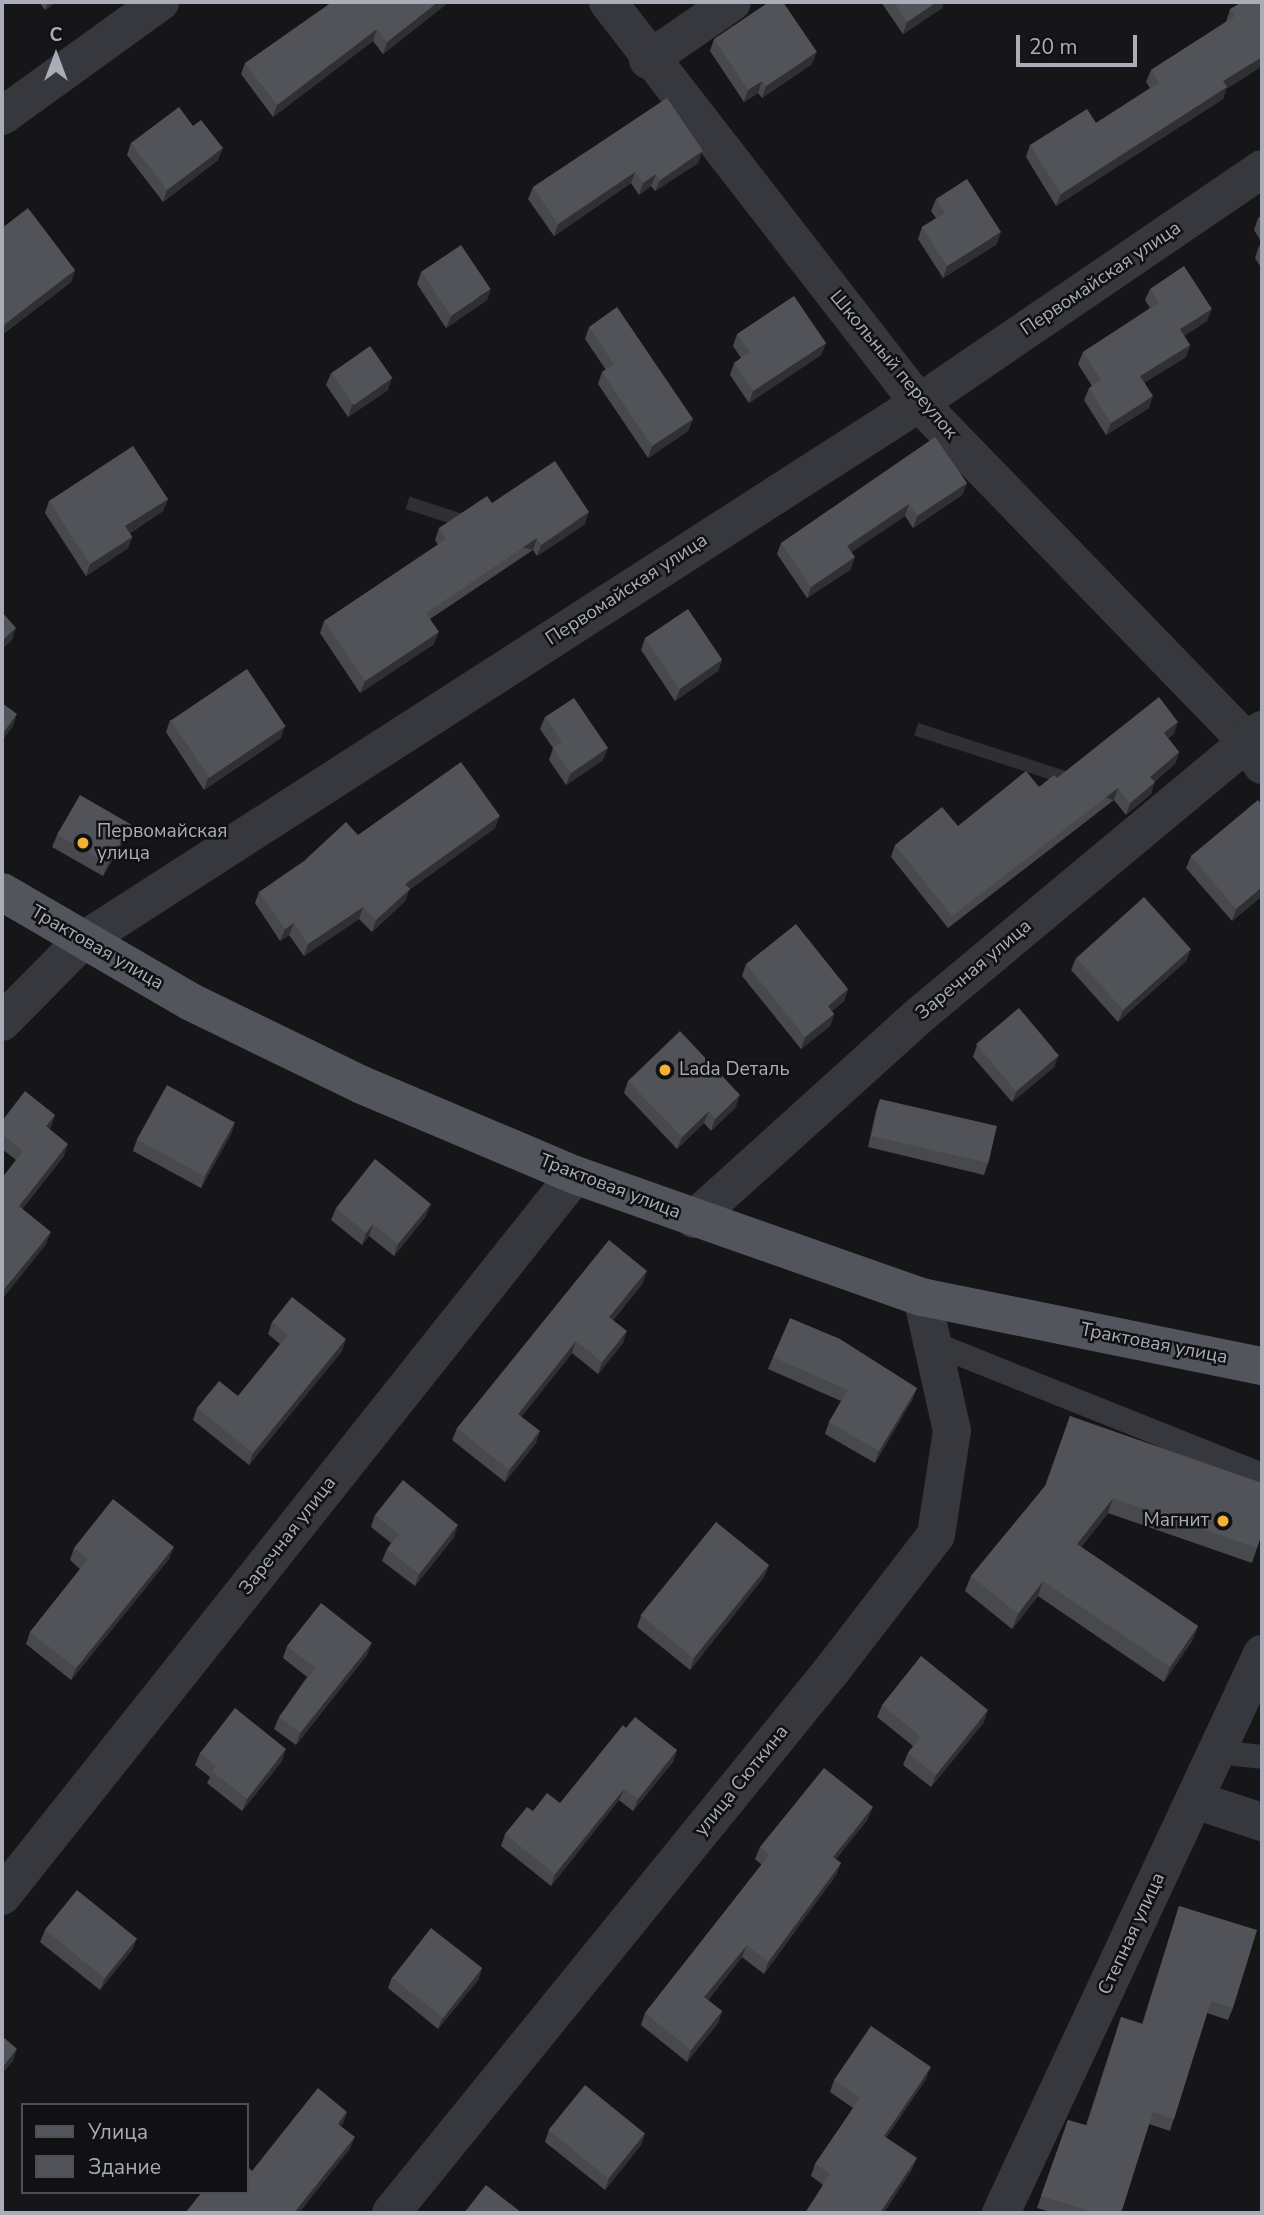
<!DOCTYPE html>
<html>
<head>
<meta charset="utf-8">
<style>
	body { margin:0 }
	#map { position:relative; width:1264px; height:2215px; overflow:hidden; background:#161618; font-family:"Nunito Sans",sans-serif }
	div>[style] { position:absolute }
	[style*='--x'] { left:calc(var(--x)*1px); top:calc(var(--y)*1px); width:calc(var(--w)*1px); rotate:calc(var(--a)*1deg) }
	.service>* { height:24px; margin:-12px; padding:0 12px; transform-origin:12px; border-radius:12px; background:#37383d }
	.minor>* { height:38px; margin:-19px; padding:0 19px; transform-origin:19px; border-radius:19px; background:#37383d }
	.primary>* { height:38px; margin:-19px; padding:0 19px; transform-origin:19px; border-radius:19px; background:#53555c }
	.wall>* { inset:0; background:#47494d }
	.shaded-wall>* { inset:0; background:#2f3033; transform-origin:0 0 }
	.building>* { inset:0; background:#525359; transform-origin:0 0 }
	.dots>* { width:19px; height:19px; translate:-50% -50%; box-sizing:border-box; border:4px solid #111113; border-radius:50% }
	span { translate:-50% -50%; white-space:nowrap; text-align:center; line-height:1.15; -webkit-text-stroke:5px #111113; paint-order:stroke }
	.street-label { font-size:19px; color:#a8adb8 }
	.poi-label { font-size:19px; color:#a8adb8 }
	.left { translate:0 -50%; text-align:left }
	.right { translate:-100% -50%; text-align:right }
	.frame { position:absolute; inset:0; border:4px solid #a8adb8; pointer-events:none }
	.legend { position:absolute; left:21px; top:2103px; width:228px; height:91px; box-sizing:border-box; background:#111113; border:2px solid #4d4f55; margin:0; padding:9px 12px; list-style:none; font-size:21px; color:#a8adb8 }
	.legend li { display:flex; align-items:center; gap:14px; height:35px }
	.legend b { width:35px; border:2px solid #4d4f55 }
	.north { position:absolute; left:21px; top:21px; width:70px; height:70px; -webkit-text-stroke:5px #111113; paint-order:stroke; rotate:0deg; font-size:19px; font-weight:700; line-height:28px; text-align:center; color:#a8adb8 }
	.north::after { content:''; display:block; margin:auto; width:24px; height:32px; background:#a8adb8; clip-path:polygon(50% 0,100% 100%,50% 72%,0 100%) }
	.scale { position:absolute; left:1016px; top:35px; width:121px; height:32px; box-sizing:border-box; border:4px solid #a8adb8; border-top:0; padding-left:9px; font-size:21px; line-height:24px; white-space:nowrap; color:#a8adb8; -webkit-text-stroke:5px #111113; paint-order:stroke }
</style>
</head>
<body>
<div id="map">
	<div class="service">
		<div style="--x:932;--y:1343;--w:355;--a:21.8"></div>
		<div style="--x:1217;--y:1752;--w:45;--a:6.3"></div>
	</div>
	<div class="minor">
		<div style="--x:608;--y:2;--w:507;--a:52.2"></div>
		<div style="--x:919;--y:403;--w:470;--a:45.9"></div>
		<div style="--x:1246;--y:741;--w:29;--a:56"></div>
		<div style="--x:648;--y:60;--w:102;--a:-34.6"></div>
		<div style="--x:2;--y:116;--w:195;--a:-35.8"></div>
		<div style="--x:2;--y:1022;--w:112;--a:-45.4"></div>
		<div style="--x:81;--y:942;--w:996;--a:-32.75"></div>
		<div style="--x:919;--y:403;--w:415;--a:-34.3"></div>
		<div style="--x:694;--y:1219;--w:306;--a:-42.1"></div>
		<div style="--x:921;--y:1014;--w:444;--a:-39.8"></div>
		<div style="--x:1195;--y:1800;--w:71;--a:18.2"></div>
		<div style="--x:2;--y:1896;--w:921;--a:-51.52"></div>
		<div style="--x:391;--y:2213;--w:700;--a:-50.92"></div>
		<div style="--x:832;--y:1670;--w:170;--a:-52.4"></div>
		<div style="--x:936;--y:1535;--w:105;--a:-81.3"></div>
		<div style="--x:952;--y:1431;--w:137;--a:-102.6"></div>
		<div style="--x:1001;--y:2213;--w:617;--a:-64.97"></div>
	</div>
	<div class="primary">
		<div style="--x:2;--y:892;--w:219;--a:30.2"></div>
		<div style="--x:191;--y:1002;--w:190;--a:25.9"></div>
		<div style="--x:362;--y:1085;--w:231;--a:22.9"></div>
		<div style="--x:575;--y:1175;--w:368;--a:19.4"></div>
		<div style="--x:922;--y:1297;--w:347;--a:11.5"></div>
	</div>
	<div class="wall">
		<div style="clip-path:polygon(39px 2px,56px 2px,45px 10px)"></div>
		<div style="clip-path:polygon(449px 2px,383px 54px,373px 41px,273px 117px,241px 74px,245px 63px)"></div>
		<div style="clip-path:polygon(881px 2px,944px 2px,942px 8px,903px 34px)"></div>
		<div style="clip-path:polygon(1262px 2px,1262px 66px,1226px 89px,1223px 99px,1056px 206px,1026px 157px,1030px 145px,1096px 123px,1150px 88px,1146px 82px,1151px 70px,1226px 22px,1230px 9px)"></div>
		<div style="clip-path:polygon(714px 39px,812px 64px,762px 98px,758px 93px,744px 102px,710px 51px)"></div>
		<div style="clip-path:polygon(193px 126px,218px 160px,163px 202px,127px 155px,131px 143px)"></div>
		<div style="clip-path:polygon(698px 163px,655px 191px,651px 186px,639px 195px,631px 183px,554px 236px,528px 199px,533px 187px)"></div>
		<div style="clip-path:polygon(936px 199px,997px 244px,943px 278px,918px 239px,922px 227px,936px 218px,931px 211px)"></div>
		<div style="clip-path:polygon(1262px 216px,1262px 243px,1254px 230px,1258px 218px)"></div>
		<div style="clip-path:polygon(2px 228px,75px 270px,71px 282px,2px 335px)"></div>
		<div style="clip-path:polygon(1262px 244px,1262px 269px,1255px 258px,1259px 246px)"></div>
		<div style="clip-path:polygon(421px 272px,487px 300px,446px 328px,417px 284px)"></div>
		<div style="clip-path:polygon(1150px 289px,1207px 321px,1184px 336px,1190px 345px,1186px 357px,1145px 382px,1149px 408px,1106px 435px,1084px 400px,1089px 388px,1092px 386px,1078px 364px,1083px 352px,1150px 308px,1145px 300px)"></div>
		<div style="clip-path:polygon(589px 327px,693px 419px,688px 431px,648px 458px,598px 384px,602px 372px,606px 370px,585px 339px)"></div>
		<div style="clip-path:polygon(737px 334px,826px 343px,821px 355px,749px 403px,730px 375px,734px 363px,741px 358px,733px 346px)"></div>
		<div style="clip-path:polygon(331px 373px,388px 390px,348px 417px,326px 385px)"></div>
		<div style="clip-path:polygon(967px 483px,962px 495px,913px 528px,905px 516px,851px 552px,851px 569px,807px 598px,777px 554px,781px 543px)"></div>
		<div style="clip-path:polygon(168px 499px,163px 511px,130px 533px,132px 537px,128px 548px,86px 576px,45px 513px,49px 501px)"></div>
		<div style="clip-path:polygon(492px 503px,585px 524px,537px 556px,533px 550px,430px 619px,434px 644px,360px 693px,320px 633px,324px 621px,438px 545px,435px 540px,439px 528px)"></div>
		<div style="clip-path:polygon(645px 638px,722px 660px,718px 671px,675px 701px,641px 650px)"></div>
		<div style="clip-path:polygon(545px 717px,603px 760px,566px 785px,549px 760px,553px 748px,540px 729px)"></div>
		<div style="clip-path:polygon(170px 720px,281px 738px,204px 790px,166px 732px)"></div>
		<div style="clip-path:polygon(1174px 734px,1168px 738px,1179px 752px,1175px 764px,1154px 782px,1151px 794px,1126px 815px,1114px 800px,948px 928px,891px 857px,895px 845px,958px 826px,1057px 778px)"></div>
		<div style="clip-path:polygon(1262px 805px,1262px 896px,1232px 921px,1186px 868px,1191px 856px)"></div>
		<div style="clip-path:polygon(495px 828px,409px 890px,405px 901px,372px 932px,359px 919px,304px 956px,289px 935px,280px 941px,255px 903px,259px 892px,358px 835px)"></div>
		<div style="clip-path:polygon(57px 835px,126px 837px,103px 876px,52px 847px)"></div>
		<div style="clip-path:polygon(1191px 949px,1186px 961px,1118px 1022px,1071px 970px,1076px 958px)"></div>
		<div style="clip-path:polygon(746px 964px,848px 989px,844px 1001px,832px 1011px,834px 1014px,830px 1026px,801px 1049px,742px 976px)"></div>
		<div style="clip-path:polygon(977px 1045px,1054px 1067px,1012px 1102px,973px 1057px)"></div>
		<div style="clip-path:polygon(628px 1081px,736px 1107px,711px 1131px,704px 1123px,677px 1149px,624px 1093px)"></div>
		<div style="clip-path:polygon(880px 1099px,988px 1163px,984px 1175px,868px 1147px,876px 1111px)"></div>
		<div style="clip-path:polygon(55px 1115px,49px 1129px,64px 1156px,22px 1209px,46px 1244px,2px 1299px,2px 1178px,16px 1160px,2px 1149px,2px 1121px)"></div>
		<div style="clip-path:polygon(235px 1122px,231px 1134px,201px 1188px,133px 1151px,137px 1139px)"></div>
		<div style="clip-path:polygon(336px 1208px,426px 1216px,394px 1256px,369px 1236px,362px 1245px,331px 1220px)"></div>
		<div style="clip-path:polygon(643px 1283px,613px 1320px,623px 1343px,598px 1374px,572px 1353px,521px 1417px,536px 1443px,505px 1482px,452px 1440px,457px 1428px)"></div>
		<div style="clip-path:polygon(272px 1322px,342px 1351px,249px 1465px,193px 1420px,197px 1408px,238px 1396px,280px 1344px,268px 1334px)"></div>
		<div style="clip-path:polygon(773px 1357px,917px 1388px,912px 1400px,875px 1463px,825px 1434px,829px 1422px,841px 1401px,768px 1369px)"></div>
		<div style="clip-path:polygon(1070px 1416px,1262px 1533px,1252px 1563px,1108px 1513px,1081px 1547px,1198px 1626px,1192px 1641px,1164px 1682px,1038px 1596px,1012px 1629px,965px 1591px,971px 1576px,1045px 1486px)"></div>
		<div style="clip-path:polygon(375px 1515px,454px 1537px,415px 1586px,382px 1561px,387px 1549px,391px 1543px,371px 1527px)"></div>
		<div style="clip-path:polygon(74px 1548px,169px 1559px,71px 1680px,26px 1644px,30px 1632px,80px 1569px,70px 1560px)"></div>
		<div style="clip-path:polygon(769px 1565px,764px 1577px,690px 1670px,637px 1627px,641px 1616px)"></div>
		<div style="clip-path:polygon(287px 1646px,367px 1655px,296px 1745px,274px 1729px,279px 1717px,307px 1677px,283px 1658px)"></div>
		<div style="clip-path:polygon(882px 1705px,984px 1722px,931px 1787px,903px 1765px,908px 1753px,913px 1746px,877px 1717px)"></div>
		<div style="clip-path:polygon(626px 1728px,677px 1750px,673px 1762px,633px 1811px,619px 1800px,551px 1886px,501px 1846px,505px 1834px,533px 1811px,560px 1803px)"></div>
		<div style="clip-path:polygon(200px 1753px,282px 1761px,242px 1811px,207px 1783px,210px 1777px,195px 1765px)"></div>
		<div style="clip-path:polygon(868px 1819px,836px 1859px,841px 1863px,836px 1875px,764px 1974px,742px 1957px,708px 2000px,722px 2011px,718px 2023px,687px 2062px,641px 2025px,645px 2013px,762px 1865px,755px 1859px,760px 1847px)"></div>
		<div style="clip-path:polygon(1179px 1906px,1233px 2008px,1228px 2020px,1207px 2013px,1170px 2131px,1149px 2124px,1121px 2213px,1054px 2213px,1037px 2208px,1068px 2120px,1086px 2125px,1121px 2017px,1142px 2024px)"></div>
		<div style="clip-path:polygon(45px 1930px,137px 1938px,132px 1950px,100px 1990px,40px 1942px)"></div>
		<div style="clip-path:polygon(482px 1968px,478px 1980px,438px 2029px,388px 1988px,392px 1977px)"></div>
		<div style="clip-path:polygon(926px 2079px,886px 2138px,912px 2170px,823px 2185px,811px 2176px,815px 2164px,853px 2108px,830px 2092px,834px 2080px)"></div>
		<div style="clip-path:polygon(549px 2130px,645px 2133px,641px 2145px,605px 2190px,545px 2142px)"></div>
	</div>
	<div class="shaded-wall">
		<div style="clip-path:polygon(48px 2px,56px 2px,45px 10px)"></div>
		<div style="clip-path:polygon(438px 2px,449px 2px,383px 54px,387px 42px)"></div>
		<div style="clip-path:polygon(937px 2px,944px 2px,942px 8px,903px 34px,907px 22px)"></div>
		<div style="clip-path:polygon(377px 29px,373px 41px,273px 117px,277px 105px)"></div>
		<div style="clip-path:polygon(817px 52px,812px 64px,762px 98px,766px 86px)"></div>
		<div style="clip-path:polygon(1262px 57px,1262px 66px,1226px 89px,1223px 99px,1056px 206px,1061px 194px,1223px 81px)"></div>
		<div style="clip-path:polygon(762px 81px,758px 93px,744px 102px,748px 90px)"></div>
		<div style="clip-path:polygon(223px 148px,218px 160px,163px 202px,167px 190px)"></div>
		<div style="clip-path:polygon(703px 151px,698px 163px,655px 191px,660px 180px)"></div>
		<div style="clip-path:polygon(635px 172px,631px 183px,554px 236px,558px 224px)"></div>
		<div style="clip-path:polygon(656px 174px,651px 186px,639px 195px,643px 183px)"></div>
		<div style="clip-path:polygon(1001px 232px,997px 244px,943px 278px,947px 266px)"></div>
		<div style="clip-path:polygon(75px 270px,71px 282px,2px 335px,5px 324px)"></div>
		<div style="clip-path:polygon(491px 289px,487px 300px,446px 328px,451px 316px)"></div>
		<div style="clip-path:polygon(1212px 309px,1207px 321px,1176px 341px,1180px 329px)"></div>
		<div style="clip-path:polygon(826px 343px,821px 355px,749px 403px,753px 391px)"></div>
		<div style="clip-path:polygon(1190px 345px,1186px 357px,1136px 388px,1140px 376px)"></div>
		<div style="clip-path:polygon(392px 378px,388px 390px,348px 417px,352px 405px)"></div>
		<div style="clip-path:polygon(1153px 396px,1149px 408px,1106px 435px,1111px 423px)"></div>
		<div style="clip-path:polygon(693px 419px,688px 431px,648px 458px,652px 446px)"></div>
		<div style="clip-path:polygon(967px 483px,962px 495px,913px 528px,917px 516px)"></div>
		<div style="clip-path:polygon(168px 499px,163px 511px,121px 538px,125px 526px)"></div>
		<div style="clip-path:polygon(909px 504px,905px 516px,843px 558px,847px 546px)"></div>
		<div style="clip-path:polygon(589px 512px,585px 524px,537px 556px,541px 545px)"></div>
		<div style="clip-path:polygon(132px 537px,128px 548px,86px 576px,90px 564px)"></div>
		<div style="left:537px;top:538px;width:13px;height:134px;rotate:108deg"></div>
		<div style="clip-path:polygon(855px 557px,851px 569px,807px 598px,811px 587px)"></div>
		<div style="clip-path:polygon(16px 628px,12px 640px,2px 649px,2px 641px)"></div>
		<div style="clip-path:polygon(439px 632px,434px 644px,360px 693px,365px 681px)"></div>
		<div style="clip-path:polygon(722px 660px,718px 671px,675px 701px,680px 689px)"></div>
		<div style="clip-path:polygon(17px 714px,13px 726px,2px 741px,2px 735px)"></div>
		<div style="clip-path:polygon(1178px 722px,1174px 734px,1159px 745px,1164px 733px)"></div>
		<div style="clip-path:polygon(285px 726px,281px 738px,204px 790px,208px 778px)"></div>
		<div style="clip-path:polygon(608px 748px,603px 760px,566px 785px,571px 773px)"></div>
		<div style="clip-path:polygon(1179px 752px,1175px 764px,1146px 788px,1150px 777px)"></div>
		<div style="clip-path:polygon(1155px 782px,1151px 794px,1126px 815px,1130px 803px)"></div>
		<div style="left:1118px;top:788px;width:13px;height:210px;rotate:108deg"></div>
		<div style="clip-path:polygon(500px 816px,495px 828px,409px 890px,405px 901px,372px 932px,376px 920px,405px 884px)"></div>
		<div style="clip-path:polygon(131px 825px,126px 837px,103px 876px,108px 864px)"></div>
		<div style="clip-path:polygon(1262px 887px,1262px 896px,1232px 921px,1236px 909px)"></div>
		<div style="clip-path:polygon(363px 907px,359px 919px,304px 956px,308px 944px)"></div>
		<div style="clip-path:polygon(294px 923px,289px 935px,280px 941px,285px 929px)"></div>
		<div style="clip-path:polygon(1191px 949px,1186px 961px,1118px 1022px,1123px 1010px)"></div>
		<div style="clip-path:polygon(848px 989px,844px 1001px,823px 1018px,828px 1006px)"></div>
		<div style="clip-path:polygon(834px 1014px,830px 1026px,801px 1049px,805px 1037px)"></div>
		<div style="clip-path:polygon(1059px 1055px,1054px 1067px,1012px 1102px,1017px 1090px)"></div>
		<div style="clip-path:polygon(740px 1095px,736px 1107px,711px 1131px,715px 1119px)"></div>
		<div style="clip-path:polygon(709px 1111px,704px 1123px,677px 1149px,682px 1137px)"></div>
		<div style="clip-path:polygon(55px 1115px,51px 1127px,41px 1138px,46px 1126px)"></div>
		<div style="clip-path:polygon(235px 1122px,231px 1134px,201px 1188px,205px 1176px)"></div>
		<div style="clip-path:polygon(68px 1144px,64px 1156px,14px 1218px,19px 1206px)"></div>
		<div style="clip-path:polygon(431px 1204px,426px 1216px,394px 1256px,398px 1244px)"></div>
		<div style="clip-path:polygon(373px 1224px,369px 1236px,362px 1245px,366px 1233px)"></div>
		<div style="clip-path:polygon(51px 1232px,46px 1244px,2px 1299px,5px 1288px)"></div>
		<div style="clip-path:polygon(647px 1271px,643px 1283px,605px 1329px,609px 1317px)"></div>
		<div style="clip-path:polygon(627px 1331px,623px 1343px,598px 1374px,602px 1362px)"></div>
		<div style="clip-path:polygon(346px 1339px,342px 1351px,249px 1465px,253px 1453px)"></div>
		<div style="clip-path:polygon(576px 1341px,572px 1353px,514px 1426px,518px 1414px)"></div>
		<div style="clip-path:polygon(917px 1388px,912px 1400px,875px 1463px,879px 1451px)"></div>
		<div style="clip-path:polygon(540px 1431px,536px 1443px,505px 1482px,509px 1470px)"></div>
		<div style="clip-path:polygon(1113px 1498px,1108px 1513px,1072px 1559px,1077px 1544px)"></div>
		<div style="clip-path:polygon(458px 1525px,454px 1537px,415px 1586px,419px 1574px)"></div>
		<div style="clip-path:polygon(174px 1547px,169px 1559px,71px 1680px,76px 1668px)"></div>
		<div style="clip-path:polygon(769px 1565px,764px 1577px,690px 1670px,694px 1658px)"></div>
		<div style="clip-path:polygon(1043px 1581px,1038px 1596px,1012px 1629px,1018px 1614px)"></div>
		<div style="clip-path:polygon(1198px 1626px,1192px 1641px,1164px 1682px,1170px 1667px)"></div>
		<div style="clip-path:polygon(372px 1643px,367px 1655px,296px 1745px,300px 1733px)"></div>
		<div style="clip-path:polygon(988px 1710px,984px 1722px,931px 1787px,936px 1775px)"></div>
		<div style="clip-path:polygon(286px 1749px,282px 1761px,242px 1811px,247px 1799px)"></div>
		<div style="clip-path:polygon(677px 1750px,673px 1762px,633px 1811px,638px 1799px)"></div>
		<div style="clip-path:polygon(624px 1789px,619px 1800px,551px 1886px,555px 1874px)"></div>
		<div style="clip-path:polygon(873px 1807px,868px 1819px,828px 1869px,833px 1857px)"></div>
		<div style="clip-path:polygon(841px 1863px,836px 1875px,764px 1974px,768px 1962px)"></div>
		<div style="clip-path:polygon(137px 1938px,132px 1950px,100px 1990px,105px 1978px)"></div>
		<div style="clip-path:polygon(747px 1945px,742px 1957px,700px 2009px,704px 1997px)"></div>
		<div style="clip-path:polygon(482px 1968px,478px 1980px,438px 2029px,443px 2017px)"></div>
		<div style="clip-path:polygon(722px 2011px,718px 2023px,687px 2062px,691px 2050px)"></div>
		<div style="clip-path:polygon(17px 2049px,13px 2061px,2px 2074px,2px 2068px)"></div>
		<div style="clip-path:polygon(931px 2067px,926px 2079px,879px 2148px,884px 2136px)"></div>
		<div style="clip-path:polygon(347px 2112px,343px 2124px,333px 2136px,338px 2124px)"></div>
		<div style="clip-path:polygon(645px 2133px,641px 2145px,605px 2190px,609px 2178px)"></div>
		<div style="clip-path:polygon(355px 2137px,350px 2149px,299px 2213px,294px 2213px)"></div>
		<div style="clip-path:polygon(917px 2158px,912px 2170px,884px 2213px,880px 2213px)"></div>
	</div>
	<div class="building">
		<div style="clip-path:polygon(332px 2px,438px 2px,387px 42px,377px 29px,277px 105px,245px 63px)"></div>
		<div style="clip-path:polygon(769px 2px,783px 2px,817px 52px,766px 86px,762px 81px,748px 90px,714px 39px)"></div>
		<div style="clip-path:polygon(894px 2px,937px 2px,907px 22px)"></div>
		<div style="clip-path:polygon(1242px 2px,1262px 2px,1262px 57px,1223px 81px,1227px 87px,1061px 194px,1030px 145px,1087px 109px,1096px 123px,1159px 83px,1151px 70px,1235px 16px,1230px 9px)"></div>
		<div style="clip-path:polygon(667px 98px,703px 151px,660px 180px,656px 174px,643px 183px,635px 172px,558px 224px,533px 187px)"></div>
		<div style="clip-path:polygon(179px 107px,193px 126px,201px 120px,223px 148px,167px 190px,131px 143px)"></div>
		<div style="clip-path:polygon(967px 179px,1001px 232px,947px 266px,922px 227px,945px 213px,936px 199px)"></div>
		<div style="clip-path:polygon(28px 208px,75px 270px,5px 324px,2px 320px,2px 261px,3px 260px,2px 258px,2px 228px)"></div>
		<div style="clip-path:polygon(1262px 216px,1262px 225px,1258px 218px)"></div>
		<div style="left:461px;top:245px;width:53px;height:48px;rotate:56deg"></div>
		<div style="clip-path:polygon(1184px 266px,1212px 309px,1180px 329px,1190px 345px,1140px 376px,1153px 396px,1111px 423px,1089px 388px,1101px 380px,1083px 352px,1159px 303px,1150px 289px)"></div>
		<div style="clip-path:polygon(794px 296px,826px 343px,753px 391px,734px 363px,750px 352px,737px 334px)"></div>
		<div style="clip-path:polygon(617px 307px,693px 419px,652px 446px,602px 372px,614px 364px,589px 327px)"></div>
		<div style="left:370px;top:346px;width:39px;height:47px;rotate:55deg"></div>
		<div style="clip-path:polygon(935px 437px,967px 483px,917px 516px,909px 504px,847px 546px,855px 557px,811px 587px,781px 543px)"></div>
		<div style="clip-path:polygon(133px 446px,168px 499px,125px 526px,132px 537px,90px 564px,49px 501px)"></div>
		<div style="clip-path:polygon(555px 461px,589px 512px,541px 545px,537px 538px,426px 613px,439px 632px,365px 681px,324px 621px,446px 539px,439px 528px,487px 496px,492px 503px)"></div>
		<div style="left:688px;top:609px;width:61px;height:52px;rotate:56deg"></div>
		<div style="clip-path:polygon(2px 612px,16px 628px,2px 641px)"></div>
		<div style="left:247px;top:669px;width:69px;height:92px;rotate:56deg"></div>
		<div style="clip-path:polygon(1159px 697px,1178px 722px,1164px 733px,1179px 752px,1150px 777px,1155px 782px,1130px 803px,1118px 788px,952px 916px,895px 845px,942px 807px,958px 826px,1026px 771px,1039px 787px,1054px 775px,1057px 778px)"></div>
		<div style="clip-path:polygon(574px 698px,608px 748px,571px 773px,553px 748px,562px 742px,545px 717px)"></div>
		<div style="clip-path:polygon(2px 703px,17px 714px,2px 735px)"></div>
		<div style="clip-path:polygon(461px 762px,500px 816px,405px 884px,410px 889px,376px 920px,363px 907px,308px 944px,294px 923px,285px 929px,259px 892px,304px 861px,346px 822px,358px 835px)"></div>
		<div style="left:80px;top:795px;width:59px;height:46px;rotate:30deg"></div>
		<div style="clip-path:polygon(1258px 800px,1262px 805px,1262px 887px,1236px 909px,1191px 856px)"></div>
		<div style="left:1144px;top:897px;width:70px;height:91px;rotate:48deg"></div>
		<div style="clip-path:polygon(796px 924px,848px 989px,828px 1006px,834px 1014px,805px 1037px,746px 964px)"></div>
		<div style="left:1019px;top:1008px;width:62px;height:56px;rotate:50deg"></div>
		<div style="clip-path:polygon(680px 1031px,740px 1095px,715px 1119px,709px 1111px,682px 1137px,628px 1081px)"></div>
		<div style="left:167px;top:1085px;width:77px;height:62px;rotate:29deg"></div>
		<div style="clip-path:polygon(25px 1091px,55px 1115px,46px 1126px,68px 1144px,19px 1206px,51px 1232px,5px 1288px,2px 1285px,2px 1178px,23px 1151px,2px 1134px,2px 1121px)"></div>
		<div style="left:880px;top:1099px;width:120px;height:38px;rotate:13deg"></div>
		<div style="clip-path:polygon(375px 1159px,431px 1204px,398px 1244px,373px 1224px,366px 1233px,336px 1208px)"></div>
		<div style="clip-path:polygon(609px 1240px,647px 1271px,609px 1317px,627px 1331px,602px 1362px,576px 1341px,518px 1414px,540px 1431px,509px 1470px,457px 1428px)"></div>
		<div style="clip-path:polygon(292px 1297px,346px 1339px,253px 1453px,197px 1408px,219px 1381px,238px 1396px,288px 1335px,272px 1322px)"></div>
		<div style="clip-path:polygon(790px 1318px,840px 1339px,917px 1388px,879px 1451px,829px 1422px,848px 1390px,773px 1357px)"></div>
		<div style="clip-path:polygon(1070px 1416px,1262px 1483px,1262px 1533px,1257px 1548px,1113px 1498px,1077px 1544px,1198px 1626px,1170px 1667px,1043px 1581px,1018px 1614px,971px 1576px,1046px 1485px)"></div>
		<div style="clip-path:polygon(403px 1480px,458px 1525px,419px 1574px,387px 1549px,399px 1534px,375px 1515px)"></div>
		<div style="clip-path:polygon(113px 1499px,174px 1547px,76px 1668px,30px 1632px,88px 1559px,74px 1548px)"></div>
		<div style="left:716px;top:1522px;width:68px;height:120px;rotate:39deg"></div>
		<div style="clip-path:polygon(321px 1603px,372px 1643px,300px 1733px,279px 1717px,315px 1668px,287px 1646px)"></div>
		<div style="clip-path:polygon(921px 1656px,988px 1710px,936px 1775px,908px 1753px,921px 1737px,882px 1705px)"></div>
		<div style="clip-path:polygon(235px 1708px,286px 1749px,247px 1799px,212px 1771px,216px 1766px,200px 1753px)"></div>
		<div style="clip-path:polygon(635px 1717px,677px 1750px,638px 1799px,624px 1789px,555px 1874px,505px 1834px,527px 1807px,533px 1811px,547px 1793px,560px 1803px,623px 1725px,626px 1728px)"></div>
		<div style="clip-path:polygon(824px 1768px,873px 1807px,833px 1857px,841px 1863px,768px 1962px,747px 1945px,704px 1997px,722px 2011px,691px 2050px,645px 2013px,769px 1855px,760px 1847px)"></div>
		<div style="left:77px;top:1890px;width:77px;height:51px;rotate:39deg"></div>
		<div style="clip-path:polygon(1179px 1906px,1257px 1930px,1233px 2008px,1211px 2001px,1174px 2119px,1153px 2112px,1121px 2213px,1096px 2213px,1041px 2196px,1068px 2120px,1087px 2126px,1121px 2017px,1143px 2024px)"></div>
		<div style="left:431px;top:1928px;width:65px;height:63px;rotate:38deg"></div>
		<div style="clip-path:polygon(871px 2026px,931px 2067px,884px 2136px,917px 2158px,880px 2213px,805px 2213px,830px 2174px,815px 2164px,860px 2098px,834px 2080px)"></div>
		<div style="clip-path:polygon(2px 2036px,17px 2049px,2px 2068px)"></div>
		<div style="left:585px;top:2085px;width:77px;height:58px;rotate:39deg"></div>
		<div style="clip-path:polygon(318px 2088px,347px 2112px,338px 2124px,355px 2137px,294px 2213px,185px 2213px,202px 2192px,247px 2192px,247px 2166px,252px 2171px)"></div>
		<div style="clip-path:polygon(486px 2185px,522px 2213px,464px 2213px)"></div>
	</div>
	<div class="dots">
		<div style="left:83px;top:843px;background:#f2b134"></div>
		<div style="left:665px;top:1070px;background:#f2b134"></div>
		<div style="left:1223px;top:1521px;background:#f2b134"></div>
	</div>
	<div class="street-label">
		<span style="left:1101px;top:279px;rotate:-34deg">Первомайская улица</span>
		<span style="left:893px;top:365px;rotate:50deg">Школьный переулок</span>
		<span style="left:627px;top:590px;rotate:-33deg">Первомайская улица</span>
		<span style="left:97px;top:948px;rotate:30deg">Трактовая улица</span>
		<span style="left:974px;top:970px;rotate:-40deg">Заречная улица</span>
		<span style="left:610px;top:1187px;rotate:21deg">Трактовая улица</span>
		<span style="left:1154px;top:1344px;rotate:11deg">Трактовая улица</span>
		<span style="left:288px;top:1536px;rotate:-52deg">Заречная улица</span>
		<span style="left:742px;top:1781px;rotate:-51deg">улица Сюткина</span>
		<span style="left:1132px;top:1934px;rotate:-65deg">Степная улица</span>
	</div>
	<div class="poi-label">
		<span class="left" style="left:97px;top:843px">Первомайская<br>улица</span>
		<span class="left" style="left:679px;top:1070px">Lada Dеталь</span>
		<span class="right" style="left:1209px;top:1521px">Магнит</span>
	</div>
	<div class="frame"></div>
	<ul class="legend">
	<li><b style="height:9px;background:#53555c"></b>Улица</li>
	<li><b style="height:19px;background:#525359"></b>Здание</li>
	</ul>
	<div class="north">С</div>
	<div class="scale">20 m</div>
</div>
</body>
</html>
